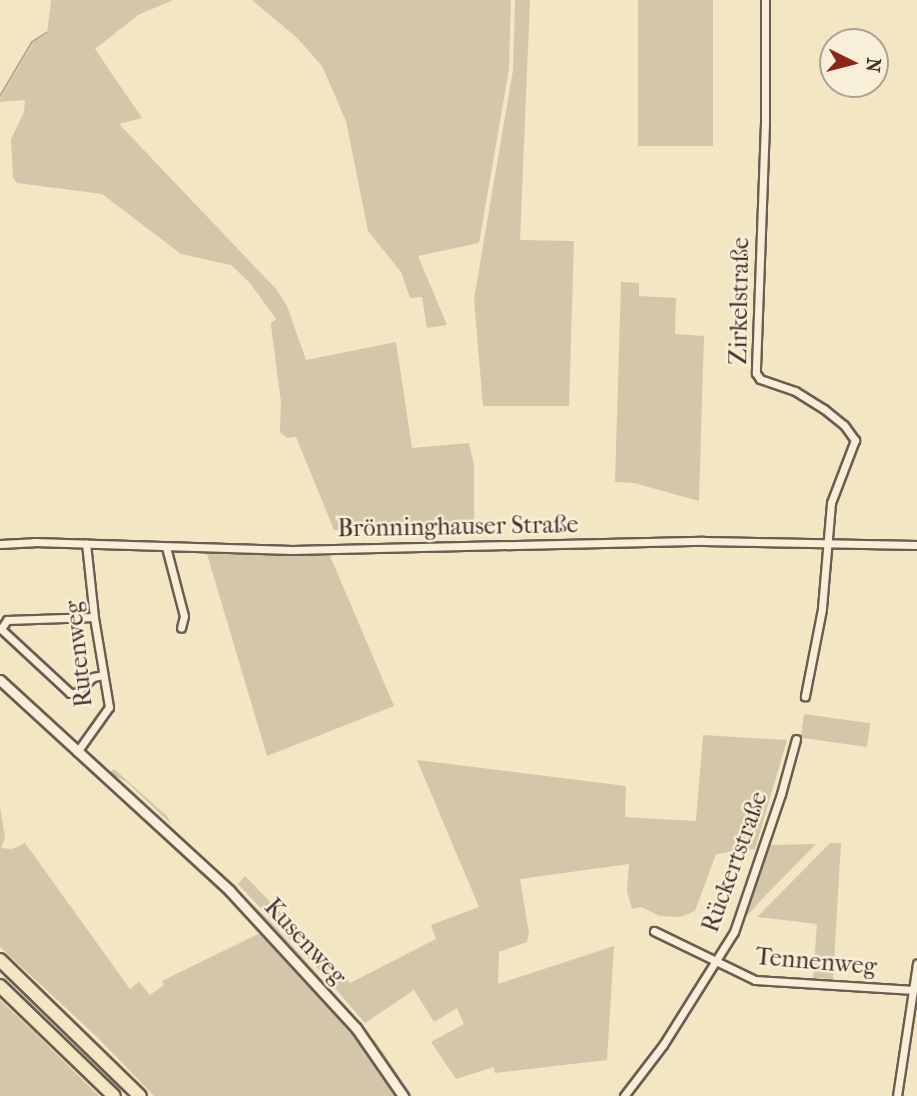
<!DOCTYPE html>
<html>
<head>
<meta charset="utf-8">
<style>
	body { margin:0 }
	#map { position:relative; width:917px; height:1096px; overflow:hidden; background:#f3e6c3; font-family:"IM FELL French Canon",serif }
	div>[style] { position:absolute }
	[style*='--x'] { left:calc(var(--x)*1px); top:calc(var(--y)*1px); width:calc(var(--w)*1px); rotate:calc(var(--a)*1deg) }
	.green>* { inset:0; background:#d4c7a9; transform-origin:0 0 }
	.stream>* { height:2px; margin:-1px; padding:0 1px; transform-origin:1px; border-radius:1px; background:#b5a88f }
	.roads { filter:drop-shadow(2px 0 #6b5d50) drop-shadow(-2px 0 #6b5d50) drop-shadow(0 2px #6b5d50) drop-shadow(0 -2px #6b5d50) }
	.minor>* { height:7px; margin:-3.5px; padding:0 3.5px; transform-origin:3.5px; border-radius:3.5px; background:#f7efd8 }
	.tertiary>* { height:9px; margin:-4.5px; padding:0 4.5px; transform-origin:4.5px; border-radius:4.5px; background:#f7efd8 }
	.motorway>* { height:12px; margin:-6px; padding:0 6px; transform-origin:6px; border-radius:6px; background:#f3e6c3 }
	span { translate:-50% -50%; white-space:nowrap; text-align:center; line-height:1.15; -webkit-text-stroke:5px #f7efd8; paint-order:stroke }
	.street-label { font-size:24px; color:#3e2f29 }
	.north { position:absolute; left:819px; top:28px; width:70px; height:70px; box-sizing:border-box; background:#f7efd8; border:2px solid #ada292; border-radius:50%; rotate:96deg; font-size:19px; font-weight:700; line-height:28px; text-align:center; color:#3e2f29 }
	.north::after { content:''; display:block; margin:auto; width:24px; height:32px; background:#8f2418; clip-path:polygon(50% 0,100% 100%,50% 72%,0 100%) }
</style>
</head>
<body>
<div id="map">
	<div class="green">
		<div style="clip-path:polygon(51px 0,173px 0,138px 15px,95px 49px,142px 118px,119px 124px,276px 289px,287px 306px,306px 360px,396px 342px,412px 448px,469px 443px,474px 465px,474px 527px,334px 530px,296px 437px,287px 438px,280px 432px,281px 402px,272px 334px,271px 323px,276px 319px,250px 283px,231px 265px,181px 254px,102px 194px,17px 183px,13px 178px,11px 139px,24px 112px,25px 100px,0 102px,0 99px,34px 42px,47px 34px)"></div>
		<div style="clip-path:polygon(252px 0,511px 0,509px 69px,479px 243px,418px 256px,447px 325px,427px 328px,422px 297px,410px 298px,401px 272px,368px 231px,346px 121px,322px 66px,297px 38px)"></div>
		<div style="clip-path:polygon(515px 0,530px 0,520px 240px,574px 241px,569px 406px,483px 406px,474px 299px,513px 70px)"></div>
		<div style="left:638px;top:0;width:75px;height:146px"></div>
		<div style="clip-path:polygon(621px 282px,639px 283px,639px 296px,676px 298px,675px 334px,704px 336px,699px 501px,634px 483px,615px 482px)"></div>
		<div style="clip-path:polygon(207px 554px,330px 556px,394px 706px,267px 756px)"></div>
		<div style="left:804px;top:714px;width:67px;height:24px;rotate:8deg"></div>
		<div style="clip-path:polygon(703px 735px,787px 740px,755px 849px,716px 854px,695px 911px,680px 917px,660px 916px,641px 907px,632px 909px,627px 891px,629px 864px,520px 879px,529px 933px,527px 942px,499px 952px,498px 984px,614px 946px,607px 1060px,495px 1073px,494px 1067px,456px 1079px,431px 1042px,464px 1024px,457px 1008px,434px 1022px,414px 990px,365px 1023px,320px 971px,238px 884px,245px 876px,350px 983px,436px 939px,431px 925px,479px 907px,417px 760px,626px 786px,625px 817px,696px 821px)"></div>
		<div style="clip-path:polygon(114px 769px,167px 816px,171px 824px,127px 782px,113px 775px,110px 772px)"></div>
		<div style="clip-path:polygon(0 806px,5px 838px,1px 848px,12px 849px,25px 843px,130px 989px,139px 982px,150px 995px,164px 985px,162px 981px,262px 932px,353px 1029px,400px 1096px,154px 1096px,97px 1037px,0 947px)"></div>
		<div style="clip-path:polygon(159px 816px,274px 925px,370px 1034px,367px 1036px,235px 891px,161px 824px)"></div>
		<div style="clip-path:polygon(145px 817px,226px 892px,258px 924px,258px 928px,142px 819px)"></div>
		<div style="clip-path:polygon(830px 843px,841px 843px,833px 979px,813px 978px,817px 924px,757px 917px)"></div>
		<div style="clip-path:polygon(816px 844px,766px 895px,739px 924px,768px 845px)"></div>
		<div style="clip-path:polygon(0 1000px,34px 1032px,99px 1096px,0 1096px)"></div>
		<div style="clip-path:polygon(374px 1039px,412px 1096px,407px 1096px,372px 1045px)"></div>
	</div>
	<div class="stream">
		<div style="--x:0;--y:96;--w:63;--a:-59.3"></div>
		<div style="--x:32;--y:42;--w:17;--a:-33"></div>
	</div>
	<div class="roads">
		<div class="minor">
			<div style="--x:765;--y:0;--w:123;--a:90"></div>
			<div style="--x:765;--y:123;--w:250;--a:92.1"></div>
			<div style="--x:756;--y:373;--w:7;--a:56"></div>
			<div style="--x:760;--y:379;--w:37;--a:19"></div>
			<div style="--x:795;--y:391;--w:34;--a:32"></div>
			<div style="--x:824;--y:409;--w:26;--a:39"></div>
			<div style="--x:844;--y:425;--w:19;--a:54"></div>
			<div style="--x:855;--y:440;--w:67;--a:110.9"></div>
			<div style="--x:831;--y:503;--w:106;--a:94.9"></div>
			<div style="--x:822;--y:609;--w:89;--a:101.1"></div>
			<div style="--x:0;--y:544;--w:34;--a:-3"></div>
			<div style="--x:34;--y:542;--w:258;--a:1.8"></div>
			<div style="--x:292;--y:550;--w:411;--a:-1.3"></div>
			<div style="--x:703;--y:541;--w:214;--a:1.1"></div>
			<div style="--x:166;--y:547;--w:71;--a:75.4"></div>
			<div style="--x:184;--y:616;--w:12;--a:104"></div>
			<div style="--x:94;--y:617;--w:87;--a:178"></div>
			<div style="--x:7;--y:620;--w:11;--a:124"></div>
			<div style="--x:1;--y:629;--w:94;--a:42.8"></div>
			<div style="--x:70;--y:693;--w:6;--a:0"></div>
			<div style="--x:76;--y:693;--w:23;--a:-43"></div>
			<div style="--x:93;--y:677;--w:10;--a:-11"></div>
			<div style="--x:77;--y:752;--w:55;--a:-54.6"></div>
			<div style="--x:109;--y:707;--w:91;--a:-99.5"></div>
			<div style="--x:94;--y:617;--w:74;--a:-96.2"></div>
			<div style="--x:654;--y:931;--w:112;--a:25.9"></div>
			<div style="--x:755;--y:980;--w:159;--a:3.6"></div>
			<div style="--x:624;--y:1096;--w:64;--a:-52.6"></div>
			<div style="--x:663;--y:1045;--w:133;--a:-57.9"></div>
			<div style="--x:734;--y:932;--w:146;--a:-71.2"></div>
			<div style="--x:781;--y:794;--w:57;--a:-74.7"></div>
			<div style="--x:897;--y:1096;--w:134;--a:-81.4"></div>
		</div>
		<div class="tertiary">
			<div style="--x:0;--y:680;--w:312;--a:42.5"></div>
			<div style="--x:230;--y:891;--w:186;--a:47.4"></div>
			<div style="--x:356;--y:1028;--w:83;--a:55.3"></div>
		</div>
		<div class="motorway">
			<div style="--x:0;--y:960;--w:195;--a:44.2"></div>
			<div style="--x:0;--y:986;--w:158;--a:44"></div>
		</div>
	</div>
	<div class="street-label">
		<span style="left:740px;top:301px;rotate:-89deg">Zirkelstraße</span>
		<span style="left:458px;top:527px;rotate:-1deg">Brönninghauser Straße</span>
		<span style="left:79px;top:654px;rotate:-96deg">Rutenweg</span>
		<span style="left:735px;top:862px;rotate:-70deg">Rückertstraße</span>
		<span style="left:305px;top:942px;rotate:47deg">Kusenweg</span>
		<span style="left:816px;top:962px;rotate:5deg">Tennenweg</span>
	</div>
	<div class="north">N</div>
</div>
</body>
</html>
